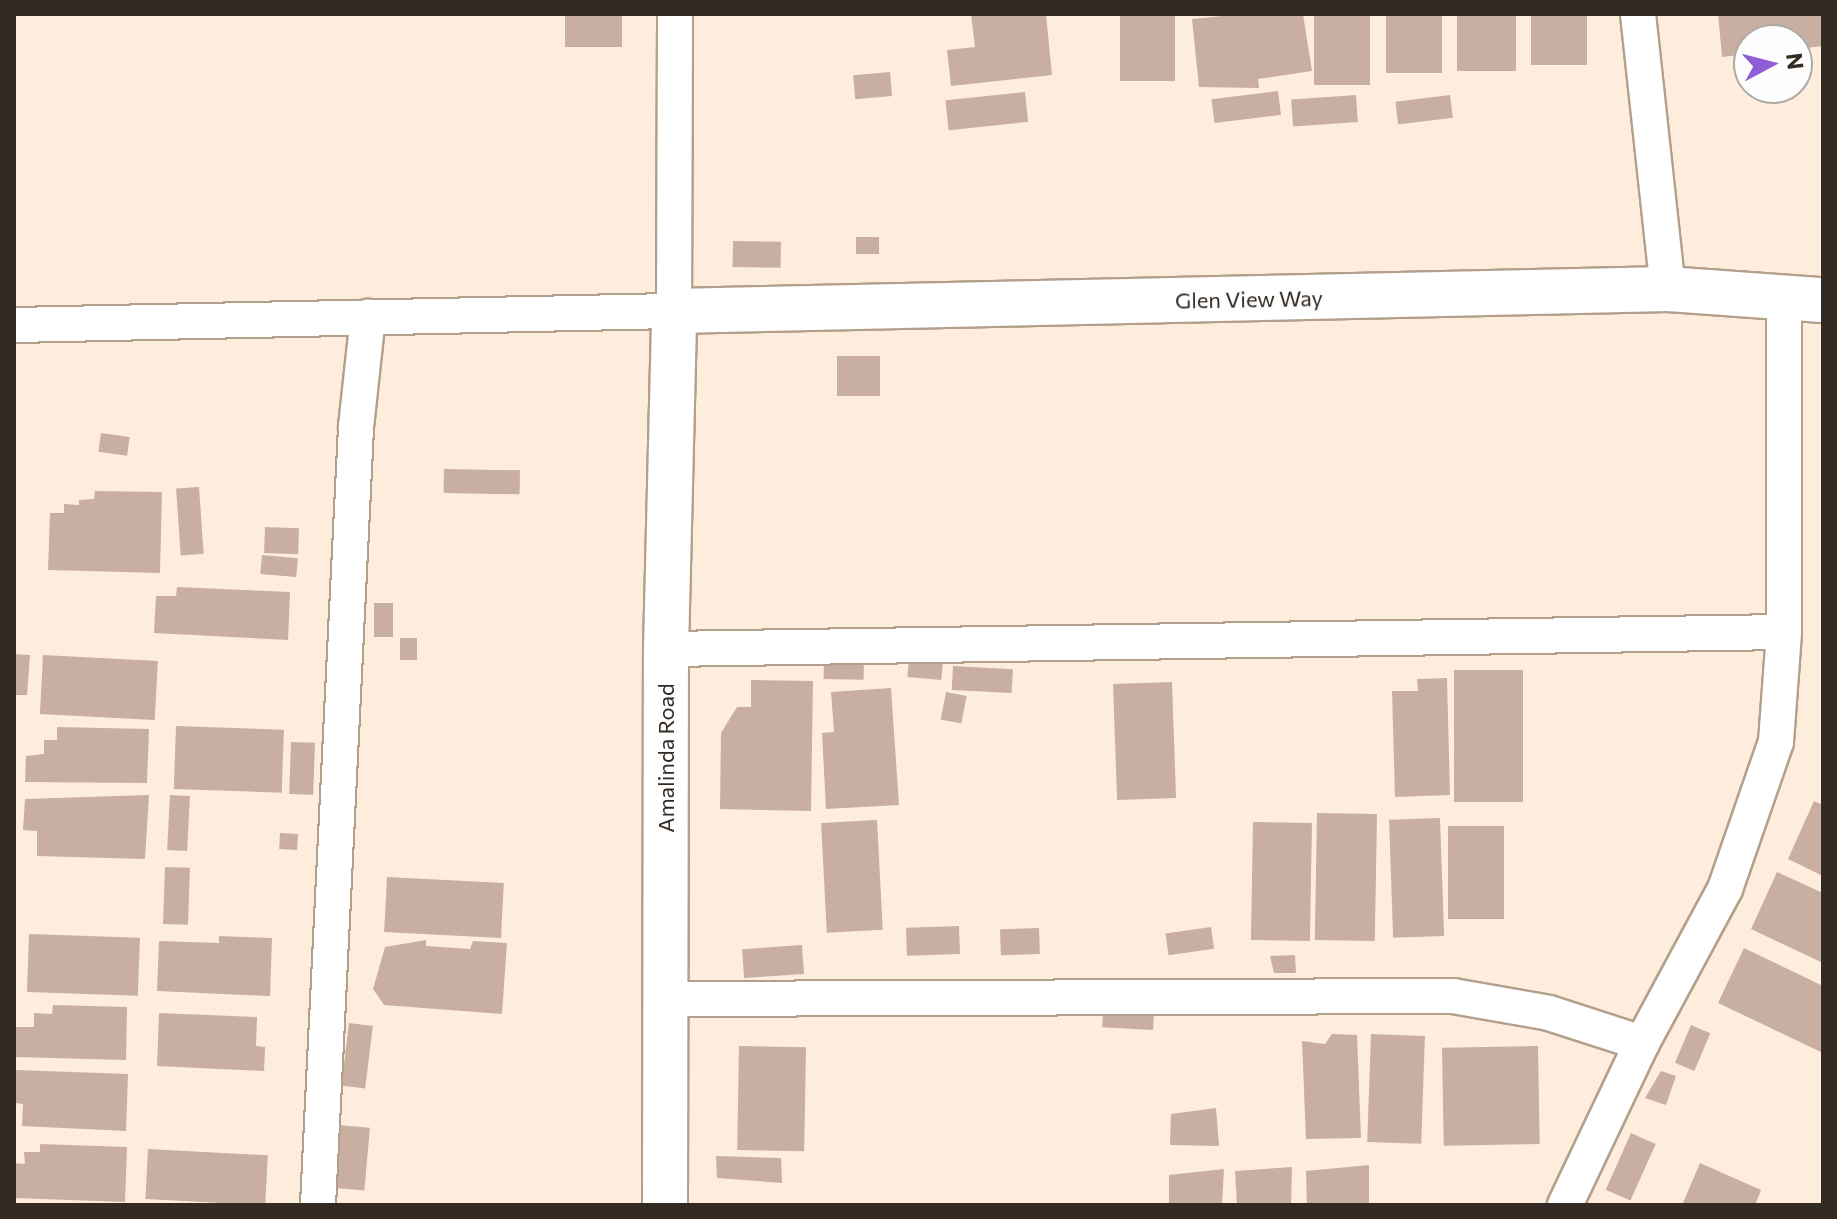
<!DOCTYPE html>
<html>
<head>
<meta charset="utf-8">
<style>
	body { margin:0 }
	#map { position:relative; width:1837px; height:1219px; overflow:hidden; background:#feeddd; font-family:Commissioner,sans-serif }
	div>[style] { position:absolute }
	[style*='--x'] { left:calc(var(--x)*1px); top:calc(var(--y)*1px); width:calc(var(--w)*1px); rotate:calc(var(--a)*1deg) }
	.building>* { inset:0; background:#c8afa1; transform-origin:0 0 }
	.roads { filter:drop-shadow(2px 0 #b3a08c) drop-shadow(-2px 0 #b3a08c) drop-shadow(0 2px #b3a08c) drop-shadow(0 -2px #b3a08c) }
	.street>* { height:34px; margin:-17px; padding:0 17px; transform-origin:17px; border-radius:17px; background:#fff }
	.secondary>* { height:44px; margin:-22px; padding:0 22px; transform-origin:22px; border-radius:22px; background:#fff }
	span { translate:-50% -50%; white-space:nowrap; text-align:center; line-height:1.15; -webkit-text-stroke:6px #fdfdfd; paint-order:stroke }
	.street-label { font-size:22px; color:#322a23 }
	.frame { position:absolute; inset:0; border:16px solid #322a23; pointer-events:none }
	.north { position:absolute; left:1733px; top:24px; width:80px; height:80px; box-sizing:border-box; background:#fdfdfd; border:2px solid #aca9a6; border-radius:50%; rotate:83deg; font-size:22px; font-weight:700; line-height:32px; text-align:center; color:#322a23 }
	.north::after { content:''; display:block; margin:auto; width:28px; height:36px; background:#8f5ed7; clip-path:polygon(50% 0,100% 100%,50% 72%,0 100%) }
</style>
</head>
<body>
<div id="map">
	<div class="building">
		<div style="left:565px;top:14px;width:57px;height:33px"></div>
		<div style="clip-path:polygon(971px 14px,1046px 14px,1052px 75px,951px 86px,947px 50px,975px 47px)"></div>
		<div style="left:1120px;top:14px;width:55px;height:67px"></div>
		<div style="clip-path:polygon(1243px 14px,1303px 14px,1312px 71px,1258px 79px,1259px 88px,1199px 87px,1192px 19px)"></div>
		<div style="left:1314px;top:14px;width:56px;height:71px"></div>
		<div style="left:1386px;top:14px;width:56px;height:59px"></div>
		<div style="left:1457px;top:14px;width:59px;height:57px"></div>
		<div style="left:1531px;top:14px;width:56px;height:51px"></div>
		<div style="clip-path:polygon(1718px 14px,1823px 14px,1823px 46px,1797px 49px,1797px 40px,1749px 40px,1749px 54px,1722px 57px)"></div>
		<div style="left:890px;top:72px;width:24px;height:37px;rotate:85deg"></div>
		<div style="left:1278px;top:91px;width:24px;height:67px;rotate:83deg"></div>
		<div style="left:1025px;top:92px;width:30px;height:80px;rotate:84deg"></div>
		<div style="left:1356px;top:95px;width:27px;height:65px;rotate:86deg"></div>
		<div style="left:1450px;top:95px;width:23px;height:55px;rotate:83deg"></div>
		<div style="left:879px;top:237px;width:17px;height:23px;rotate:90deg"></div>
		<div style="left:733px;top:241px;width:48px;height:26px;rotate:1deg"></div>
		<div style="left:880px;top:356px;width:40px;height:43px;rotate:90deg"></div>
		<div style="left:101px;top:433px;width:29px;height:19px;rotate:8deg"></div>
		<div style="left:444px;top:469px;width:76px;height:24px;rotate:1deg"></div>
		<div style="left:199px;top:487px;width:67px;height:23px;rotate:86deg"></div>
		<div style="clip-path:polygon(95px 491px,162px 492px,160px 573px,48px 570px,50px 513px,64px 513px,64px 504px,79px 505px,79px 500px,94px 499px)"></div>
		<div style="left:265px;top:527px;width:34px;height:26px;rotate:2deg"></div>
		<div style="left:262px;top:555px;width:36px;height:19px;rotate:5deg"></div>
		<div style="clip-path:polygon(177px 587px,290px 592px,288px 640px,154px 633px,156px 596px,176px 596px)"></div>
		<div style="left:374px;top:603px;width:19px;height:34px"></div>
		<div style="left:400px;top:638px;width:17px;height:22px"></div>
		<div style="clip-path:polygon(14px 654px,30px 655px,27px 695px,14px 695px)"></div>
		<div style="left:43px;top:655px;width:115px;height:59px;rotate:3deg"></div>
		<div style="left:824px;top:656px;width:40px;height:23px;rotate:1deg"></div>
		<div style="left:909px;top:659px;width:34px;height:18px;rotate:5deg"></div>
		<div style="left:953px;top:666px;width:60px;height:24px;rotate:3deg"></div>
		<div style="left:1523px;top:670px;width:132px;height:69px;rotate:90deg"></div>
		<div style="clip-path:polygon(1447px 678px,1450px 795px,1395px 797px,1392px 691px,1418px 691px,1417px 679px)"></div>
		<div style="clip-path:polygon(751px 680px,813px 681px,811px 811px,720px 809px,721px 733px,737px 707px,751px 707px)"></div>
		<div style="left:1172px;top:682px;width:116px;height:59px;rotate:88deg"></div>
		<div style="clip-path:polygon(891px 688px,899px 805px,826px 809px,822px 733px,834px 732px,831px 692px)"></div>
		<div style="left:946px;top:692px;width:21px;height:28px;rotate:11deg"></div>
		<div style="left:176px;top:726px;width:108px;height:63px;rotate:2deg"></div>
		<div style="clip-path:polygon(57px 727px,149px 729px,147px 783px,25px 782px,26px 756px,44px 754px,44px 740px,57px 740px)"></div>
		<div style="left:291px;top:742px;width:24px;height:52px;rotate:2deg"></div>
		<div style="clip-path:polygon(149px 795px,145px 859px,37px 856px,37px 831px,23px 830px,25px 799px)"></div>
		<div style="left:170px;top:795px;width:20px;height:55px;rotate:3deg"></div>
		<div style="clip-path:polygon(1814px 801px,1823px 805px,1823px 876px,1788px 859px)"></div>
		<div style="left:1377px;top:814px;width:127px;height:60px;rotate:91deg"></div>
		<div style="left:1440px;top:818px;width:118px;height:51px;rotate:88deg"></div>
		<div style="left:877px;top:820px;width:110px;height:56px;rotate:87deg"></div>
		<div style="left:1253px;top:822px;width:59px;height:118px;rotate:1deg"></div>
		<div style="left:1448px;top:826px;width:56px;height:93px"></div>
		<div style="left:280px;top:833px;width:18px;height:16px;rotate:3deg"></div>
		<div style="left:165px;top:867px;width:25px;height:57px;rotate:2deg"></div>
		<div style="clip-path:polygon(1777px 872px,1823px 893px,1823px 963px,1751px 929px)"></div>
		<div style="left:387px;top:877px;width:117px;height:55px;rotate:3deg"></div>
		<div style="left:959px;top:926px;width:28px;height:53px;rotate:88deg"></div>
		<div style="left:1211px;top:927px;width:22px;height:46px;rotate:82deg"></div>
		<div style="left:1039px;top:928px;width:26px;height:39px;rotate:88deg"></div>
		<div style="left:29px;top:934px;width:111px;height:58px;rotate:2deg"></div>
		<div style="clip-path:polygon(219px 936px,272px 938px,270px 996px,157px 991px,159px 941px,219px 943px)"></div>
		<div style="clip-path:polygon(426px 940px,426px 946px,470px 949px,473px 941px,507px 943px,502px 1014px,384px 1005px,373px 989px,385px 947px)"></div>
		<div style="left:802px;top:945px;width:29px;height:60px;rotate:86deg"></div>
		<div style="clip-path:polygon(1744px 948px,1823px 986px,1823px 1053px,1718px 1003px)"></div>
		<div style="clip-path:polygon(1295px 955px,1296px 973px,1274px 973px,1270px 956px)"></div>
		<div style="clip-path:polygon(53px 1005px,127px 1007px,126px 1060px,14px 1057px,14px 1027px,34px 1027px,34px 1013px,52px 1014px)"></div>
		<div style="clip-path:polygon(159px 1013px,257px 1017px,256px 1046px,265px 1047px,264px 1071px,157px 1066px)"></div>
		<div style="left:1154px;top:1013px;width:17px;height:51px;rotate:93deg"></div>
		<div style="left:349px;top:1023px;width:24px;height:63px;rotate:7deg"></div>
		<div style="left:1691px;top:1025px;width:21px;height:41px;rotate:23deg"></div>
		<div style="clip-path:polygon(1332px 1034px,1357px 1035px,1361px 1138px,1306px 1139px,1302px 1041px,1325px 1044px)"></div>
		<div style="left:1371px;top:1034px;width:54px;height:108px;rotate:2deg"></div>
		<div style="left:739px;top:1046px;width:67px;height:104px;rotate:1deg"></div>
		<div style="left:1538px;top:1046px;width:98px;height:96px;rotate:89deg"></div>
		<div style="clip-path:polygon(16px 1070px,128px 1074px,126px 1131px,22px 1126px,23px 1104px,15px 1103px)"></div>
		<div style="clip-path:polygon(1661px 1071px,1676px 1076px,1666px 1105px,1645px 1098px)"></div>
		<div style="clip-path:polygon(1216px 1108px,1219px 1146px,1170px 1145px,1171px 1114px)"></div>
		<div style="left:338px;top:1125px;width:32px;height:63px;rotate:5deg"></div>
		<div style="left:1631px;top:1133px;width:27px;height:62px;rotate:24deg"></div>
		<div style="clip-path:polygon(40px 1144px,127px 1147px,125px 1202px,14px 1198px,14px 1163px,25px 1164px,24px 1152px,40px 1152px)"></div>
		<div style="left:148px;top:1149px;width:120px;height:50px;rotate:3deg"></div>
		<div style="clip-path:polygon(716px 1156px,781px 1158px,782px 1183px,717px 1178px)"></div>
		<div style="clip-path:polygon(1700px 1163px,1761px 1190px,1755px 1205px,1682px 1205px)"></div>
		<div style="clip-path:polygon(1369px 1165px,1369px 1205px,1307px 1205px,1306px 1171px)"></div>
		<div style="clip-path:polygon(1292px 1167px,1291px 1205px,1237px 1205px,1235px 1171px)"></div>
		<div style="clip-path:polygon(1224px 1169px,1222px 1205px,1169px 1205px,1169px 1175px)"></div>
	</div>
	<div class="roads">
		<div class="street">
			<div style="--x:1638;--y:14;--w:277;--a:83.8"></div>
			<div style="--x:14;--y:325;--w:660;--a:-1.22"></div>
			<div style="--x:674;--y:311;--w:297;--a:-89.8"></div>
			<div style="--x:666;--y:649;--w:1118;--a:-0.87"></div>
			<div style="--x:667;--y:999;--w:786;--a:-0.22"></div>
			<div style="--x:1453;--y:996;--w:97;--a:10"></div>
			<div style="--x:1549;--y:1013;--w:98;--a:17.9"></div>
			<div style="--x:318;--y:1205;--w:779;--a:-87.2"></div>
			<div style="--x:356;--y:427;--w:111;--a:-83.8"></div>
			<div style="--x:1565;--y:1205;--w:179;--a:-64.6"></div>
			<div style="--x:1642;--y:1043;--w:175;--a:-61.7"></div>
			<div style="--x:1725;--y:889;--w:156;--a:-70.9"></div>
			<div style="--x:1776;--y:742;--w:110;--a:-85.8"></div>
			<div style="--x:1784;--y:632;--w:335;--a:-90"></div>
		</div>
		<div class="secondary">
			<div style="--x:665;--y:1205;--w:556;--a:-89.9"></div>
			<div style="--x:666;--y:649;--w:338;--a:-88.6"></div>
			<div style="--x:674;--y:311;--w:994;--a:-1.27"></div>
			<div style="--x:1668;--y:289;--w:155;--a:4.1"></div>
		</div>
	</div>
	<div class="street-label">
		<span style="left:1249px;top:299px;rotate:-1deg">Glen View Way</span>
		<span style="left:666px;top:758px;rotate:-90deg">Amalinda Road</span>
	</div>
	<div class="frame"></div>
	<div class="north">N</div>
</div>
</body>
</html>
